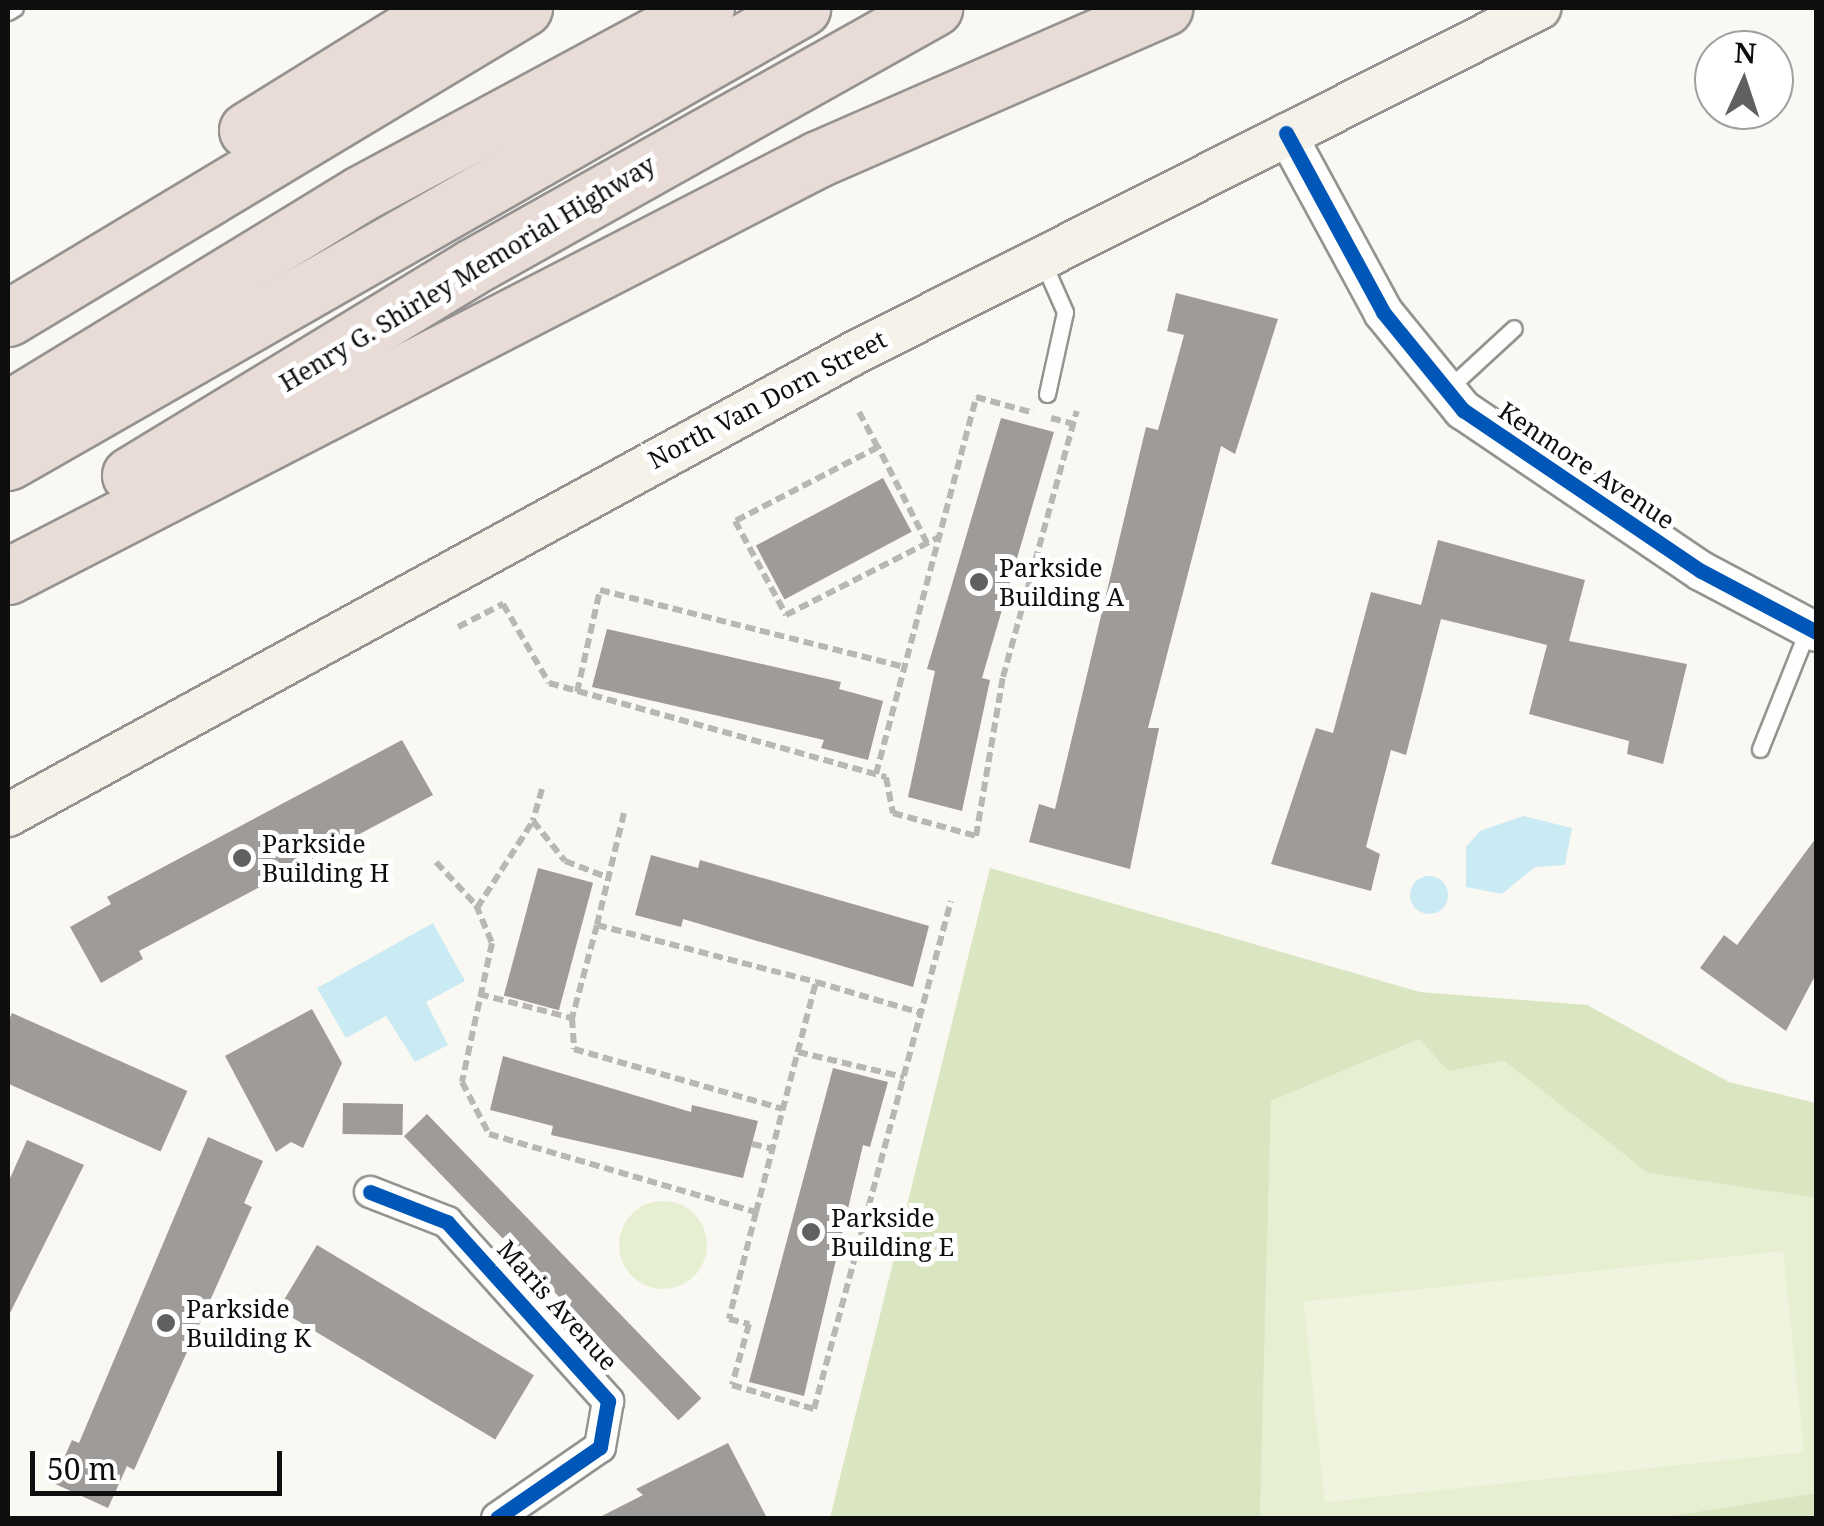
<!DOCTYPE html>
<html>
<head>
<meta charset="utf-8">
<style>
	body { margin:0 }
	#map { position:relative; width:1824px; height:1526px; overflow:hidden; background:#faf8f2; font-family:"Noto Serif",serif }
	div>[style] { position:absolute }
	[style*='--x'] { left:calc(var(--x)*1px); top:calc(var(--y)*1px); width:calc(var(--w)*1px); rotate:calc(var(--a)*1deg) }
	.green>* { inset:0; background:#e7efd3 }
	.round { border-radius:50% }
	.forest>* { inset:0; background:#dae6c1 }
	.pitch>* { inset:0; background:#f0f3dd; transform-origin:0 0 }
	.water>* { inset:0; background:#caebf3 }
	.building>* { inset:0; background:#9e9b98; transform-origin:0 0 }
	.path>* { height:6px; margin-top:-3px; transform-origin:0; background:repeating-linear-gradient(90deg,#b8b7b6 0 10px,transparent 0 15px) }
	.roads { filter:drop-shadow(2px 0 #949391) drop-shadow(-2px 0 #949391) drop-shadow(0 2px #949391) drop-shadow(0 -2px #949391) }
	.service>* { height:15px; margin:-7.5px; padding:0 7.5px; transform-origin:7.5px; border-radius:7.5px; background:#fefefd }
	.minor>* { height:30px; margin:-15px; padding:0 15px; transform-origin:15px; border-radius:15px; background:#fefefd }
	.tertiary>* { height:38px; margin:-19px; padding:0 19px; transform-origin:19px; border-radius:19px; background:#fefefd }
	.secondary>* { height:42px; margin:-21px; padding:0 21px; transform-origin:21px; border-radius:21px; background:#f5f2ea }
	.motorway>* { height:55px; margin:-27.5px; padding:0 27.5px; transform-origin:27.5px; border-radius:27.5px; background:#e9dcd6 }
	.cycleway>* { height:15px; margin:-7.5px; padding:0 7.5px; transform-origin:7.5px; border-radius:7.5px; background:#0057b8 }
	.dots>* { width:28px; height:28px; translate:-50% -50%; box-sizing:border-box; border:5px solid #fff; border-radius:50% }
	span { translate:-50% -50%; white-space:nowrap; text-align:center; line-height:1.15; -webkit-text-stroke:10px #fff; paint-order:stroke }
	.street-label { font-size:25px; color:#0e0e0e }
	.poi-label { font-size:25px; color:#0e0e0e }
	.left { translate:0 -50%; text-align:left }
	.frame { position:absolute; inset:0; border:10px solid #0e0e0e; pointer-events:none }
	.north { position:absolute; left:1694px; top:30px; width:100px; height:100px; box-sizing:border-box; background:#fff; border:2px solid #9f9f9f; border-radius:50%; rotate:3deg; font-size:28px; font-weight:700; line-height:40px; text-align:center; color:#0e0e0e }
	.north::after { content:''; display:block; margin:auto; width:35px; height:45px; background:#61605e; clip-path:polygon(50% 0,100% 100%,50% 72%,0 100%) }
	.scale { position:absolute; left:30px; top:1451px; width:252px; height:45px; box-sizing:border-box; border:5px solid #0e0e0e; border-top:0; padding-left:12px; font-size:30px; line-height:35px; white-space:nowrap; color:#0e0e0e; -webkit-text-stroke:8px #fff; paint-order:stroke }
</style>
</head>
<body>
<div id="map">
	<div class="green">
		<div style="clip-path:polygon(1419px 1039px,1448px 1071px,1504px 1061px,1648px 1173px,1816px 1198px,1816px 1493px,1658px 1518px,1260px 1518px,1271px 1101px)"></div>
		<div class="round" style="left:619px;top:1201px;width:88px;height:88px"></div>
	</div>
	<div class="forest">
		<div style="clip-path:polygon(990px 868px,1420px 992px,1587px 1005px,1729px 1082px,1816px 1103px,1816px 1198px,1648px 1173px,1504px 1061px,1448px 1071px,1419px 1039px,1271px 1101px,1260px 1518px,830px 1518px)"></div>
		<div style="clip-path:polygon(1816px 1493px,1816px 1518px,1658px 1518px)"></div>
	</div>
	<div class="pitch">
		<div style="left:1783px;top:1251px;width:202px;height:482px;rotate:84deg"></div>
	</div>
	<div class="water">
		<div style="clip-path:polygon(1523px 816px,1572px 828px,1565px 865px,1535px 867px,1502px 894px,1466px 887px,1466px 847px,1480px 831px)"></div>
		<div class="round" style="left:1410px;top:876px;width:38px;height:38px"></div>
		<div style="clip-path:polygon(433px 923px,465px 981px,426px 1002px,448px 1045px,415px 1062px,386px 1016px,346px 1038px,317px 988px)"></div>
	</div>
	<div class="building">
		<div style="clip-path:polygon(1176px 293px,1278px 319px,1235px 454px,1221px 446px,1148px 728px,1159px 728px,1130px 869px,1029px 842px,1039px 804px,1055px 809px,1146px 427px,1158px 430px,1184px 335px,1167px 331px)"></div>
		<div style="clip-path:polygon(1001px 418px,1054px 432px,982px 678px,990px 680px,962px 811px,908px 797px,935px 671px,927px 669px)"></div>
		<div style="left:883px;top:478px;width:61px;height:144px;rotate:62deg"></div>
		<div style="clip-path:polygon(1438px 540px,1585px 580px,1569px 641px,1687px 664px,1663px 764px,1627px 754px,1629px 741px,1529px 714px,1547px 645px,1441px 619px,1406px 755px,1391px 750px,1366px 847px,1380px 854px,1371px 891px,1271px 864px,1316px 728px,1333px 733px,1371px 592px,1421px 605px)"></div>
		<div style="clip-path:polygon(607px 629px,841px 682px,839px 689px,883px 701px,868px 760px,821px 748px,824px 740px,592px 687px)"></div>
		<div style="clip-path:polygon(402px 740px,433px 795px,139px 951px,143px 959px,101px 983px,70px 927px,111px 904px,107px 897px)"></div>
		<div style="clip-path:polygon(1816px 838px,1816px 974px,1786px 1031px,1700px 968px,1724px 935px,1737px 945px)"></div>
		<div style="clip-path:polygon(651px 855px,698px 868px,700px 860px,929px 926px,913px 987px,683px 919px,681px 927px,635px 915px)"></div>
		<div style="left:538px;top:868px;width:57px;height:132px;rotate:15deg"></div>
		<div style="clip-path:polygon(312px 1009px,342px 1063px,303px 1148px,291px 1142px,276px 1152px,225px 1056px)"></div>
		<div style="left:12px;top:1013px;width:192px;height:66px;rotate:24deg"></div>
		<div style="clip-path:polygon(503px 1056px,691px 1112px,692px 1105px,758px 1121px,743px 1178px,551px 1135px,553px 1126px,490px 1110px)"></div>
		<div style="clip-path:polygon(833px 1068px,888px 1082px,870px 1147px,863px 1145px,804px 1396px,749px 1382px)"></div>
		<div style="left:343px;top:1103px;width:60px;height:31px;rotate:1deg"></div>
		<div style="left:427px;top:1114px;width:395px;height:32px;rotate:46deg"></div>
		<div style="clip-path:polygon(208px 1137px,263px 1161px,244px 1203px,252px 1207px,134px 1470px,127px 1466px,108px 1508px,53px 1483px,72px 1440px,79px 1443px)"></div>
		<div style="clip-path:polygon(27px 1140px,84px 1165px,8px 1317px,8px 1183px)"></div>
		<div style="left:317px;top:1245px;width:253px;height:75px;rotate:31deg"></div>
		<div style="clip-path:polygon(728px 1443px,767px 1518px,598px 1518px,643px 1495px,636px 1489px)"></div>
	</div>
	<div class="path">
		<div style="--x:859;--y:412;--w:40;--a:62"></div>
		<div style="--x:1051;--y:418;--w:24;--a:15"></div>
		<div style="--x:927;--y:543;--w:108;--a:-117"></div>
		<div style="--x:878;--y:447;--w:161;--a:152.6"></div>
		<div style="--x:735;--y:521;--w:107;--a:61.5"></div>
		<div style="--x:786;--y:615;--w:172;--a:-27"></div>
		<div style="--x:458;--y:627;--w:51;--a:-27.1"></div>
		<div style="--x:503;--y:604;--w:91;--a:59.8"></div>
		<div style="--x:549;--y:683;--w:350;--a:15.6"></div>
		<div style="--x:886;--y:777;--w:37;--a:79"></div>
		<div style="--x:893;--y:813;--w:86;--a:15.5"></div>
		<div style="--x:976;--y:836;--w:161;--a:-80.4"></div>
		<div style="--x:1003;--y:677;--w:276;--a:-74.5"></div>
		<div style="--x:577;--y:692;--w:105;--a:-77.3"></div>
		<div style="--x:600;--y:590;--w:314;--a:14.2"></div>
		<div style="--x:876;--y:774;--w:390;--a:-75.1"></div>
		<div style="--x:976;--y:397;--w:60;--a:15.4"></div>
		<div style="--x:542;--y:789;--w:33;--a:106"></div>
		<div style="--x:533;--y:821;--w:51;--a:51.3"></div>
		<div style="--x:565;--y:861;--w:47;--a:21.1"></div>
		<div style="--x:624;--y:813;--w:115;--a:103.6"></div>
		<div style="--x:597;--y:925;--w:226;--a:14.6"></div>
		<div style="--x:436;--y:862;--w:59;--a:47.1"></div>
		<div style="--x:476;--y:905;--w:41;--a:67.2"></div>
		<div style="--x:492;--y:943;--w:142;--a:102.2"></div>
		<div style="--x:462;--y:1082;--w:59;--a:62.6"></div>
		<div style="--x:489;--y:1134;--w:278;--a:16.3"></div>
		<div style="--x:756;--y:1212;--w:110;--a:104.2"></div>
		<div style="--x:729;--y:1319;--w:21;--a:14"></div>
		<div style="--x:749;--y:1324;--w:63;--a:105.6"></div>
		<div style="--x:732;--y:1385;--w:85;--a:16.3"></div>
		<div style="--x:814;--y:1409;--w:526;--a:-74.91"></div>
		<div style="--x:477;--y:908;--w:103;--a:-57.2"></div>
		<div style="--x:597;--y:925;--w:96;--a:105"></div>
		<div style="--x:572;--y:1018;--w:31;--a:86"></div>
		<div style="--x:574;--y:1049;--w:217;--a:16"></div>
		<div style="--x:479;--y:994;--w:96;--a:14.5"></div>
		<div style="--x:798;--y:1052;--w:109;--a:13.3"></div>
		<div style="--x:752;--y:1144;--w:22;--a:13"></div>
		<div style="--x:756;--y:1212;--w:238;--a:-75.4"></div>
		<div style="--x:816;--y:982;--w:109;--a:16.4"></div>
	</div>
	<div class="roads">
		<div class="service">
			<div style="--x:8;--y:12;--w:8;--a:-30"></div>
			<div style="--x:1042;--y:260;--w:57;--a:66.1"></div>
			<div style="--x:1065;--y:312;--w:84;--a:102.4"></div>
			<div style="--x:1449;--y:388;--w:88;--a:-42.7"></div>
			<div style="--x:1760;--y:749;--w:129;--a:-68.2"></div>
		</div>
		<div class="minor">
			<div style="--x:370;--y:1192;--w:83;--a:21.3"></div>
			<div style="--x:447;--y:1222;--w:241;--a:48"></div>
			<div style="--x:608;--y:1401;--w:47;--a:99.9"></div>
			<div style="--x:600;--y:1447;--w:125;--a:145.4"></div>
		</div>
		<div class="tertiary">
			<div style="--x:1286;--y:133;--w:204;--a:61.5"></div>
			<div style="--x:1383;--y:312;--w:127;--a:50.8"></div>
			<div style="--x:1463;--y:410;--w:287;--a:34.1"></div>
			<div style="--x:1701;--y:571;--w:130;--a:27.9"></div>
		</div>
		<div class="secondary">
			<div style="--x:8;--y:815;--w:968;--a:-28.63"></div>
			<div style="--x:858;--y:351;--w:763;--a:-26.73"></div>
		</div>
		<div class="motorway">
			<div style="--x:247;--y:130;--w:232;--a:-31.8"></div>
			<div style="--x:8;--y:318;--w:602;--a:-31"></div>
			<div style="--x:8;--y:409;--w:412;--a:-31.4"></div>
			<div style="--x:360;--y:194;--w:393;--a:-28.3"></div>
			<div style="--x:8;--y:462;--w:915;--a:-29.76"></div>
			<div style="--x:130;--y:475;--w:400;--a:-31.3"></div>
			<div style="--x:472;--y:267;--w:530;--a:-29.28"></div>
			<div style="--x:8;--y:576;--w:911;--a:-27.24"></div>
			<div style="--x:818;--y:159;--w:378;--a:-23.6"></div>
		</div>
	</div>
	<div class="cycleway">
		<div style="--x:1286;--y:133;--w:204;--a:61.5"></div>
		<div style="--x:1383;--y:312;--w:127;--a:50.8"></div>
		<div style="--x:1463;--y:410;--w:287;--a:34.1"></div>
		<div style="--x:1701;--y:571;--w:130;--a:27.9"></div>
		<div style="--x:370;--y:1192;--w:83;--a:21.3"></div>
		<div style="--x:447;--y:1222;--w:241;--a:48"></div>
		<div style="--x:608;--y:1401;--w:47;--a:99.9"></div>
		<div style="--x:600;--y:1447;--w:125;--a:145.4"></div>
	</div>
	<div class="dots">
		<div style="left:979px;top:582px;background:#61605e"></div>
		<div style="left:242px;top:858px;background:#61605e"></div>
		<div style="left:811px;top:1232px;background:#61605e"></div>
		<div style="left:166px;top:1323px;background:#61605e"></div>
	</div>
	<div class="street-label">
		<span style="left:467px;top:273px;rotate:-31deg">Henry G. Shirley Memorial Highway</span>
		<span style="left:767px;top:399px;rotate:-28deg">North Van Dorn Street</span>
		<span style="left:1587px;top:465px;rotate:34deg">Kenmore Avenue</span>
		<span style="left:558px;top:1305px;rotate:48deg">Maris Avenue</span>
	</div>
	<div class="poi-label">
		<span class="left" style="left:999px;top:582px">Parkside<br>Building A</span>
		<span class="left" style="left:262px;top:858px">Parkside<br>Building H</span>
		<span class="left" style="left:831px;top:1232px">Parkside<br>Building E</span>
		<span class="left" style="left:186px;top:1323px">Parkside<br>Building K</span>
	</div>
	<div class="frame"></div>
	<div class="north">N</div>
	<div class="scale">50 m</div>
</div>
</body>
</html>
